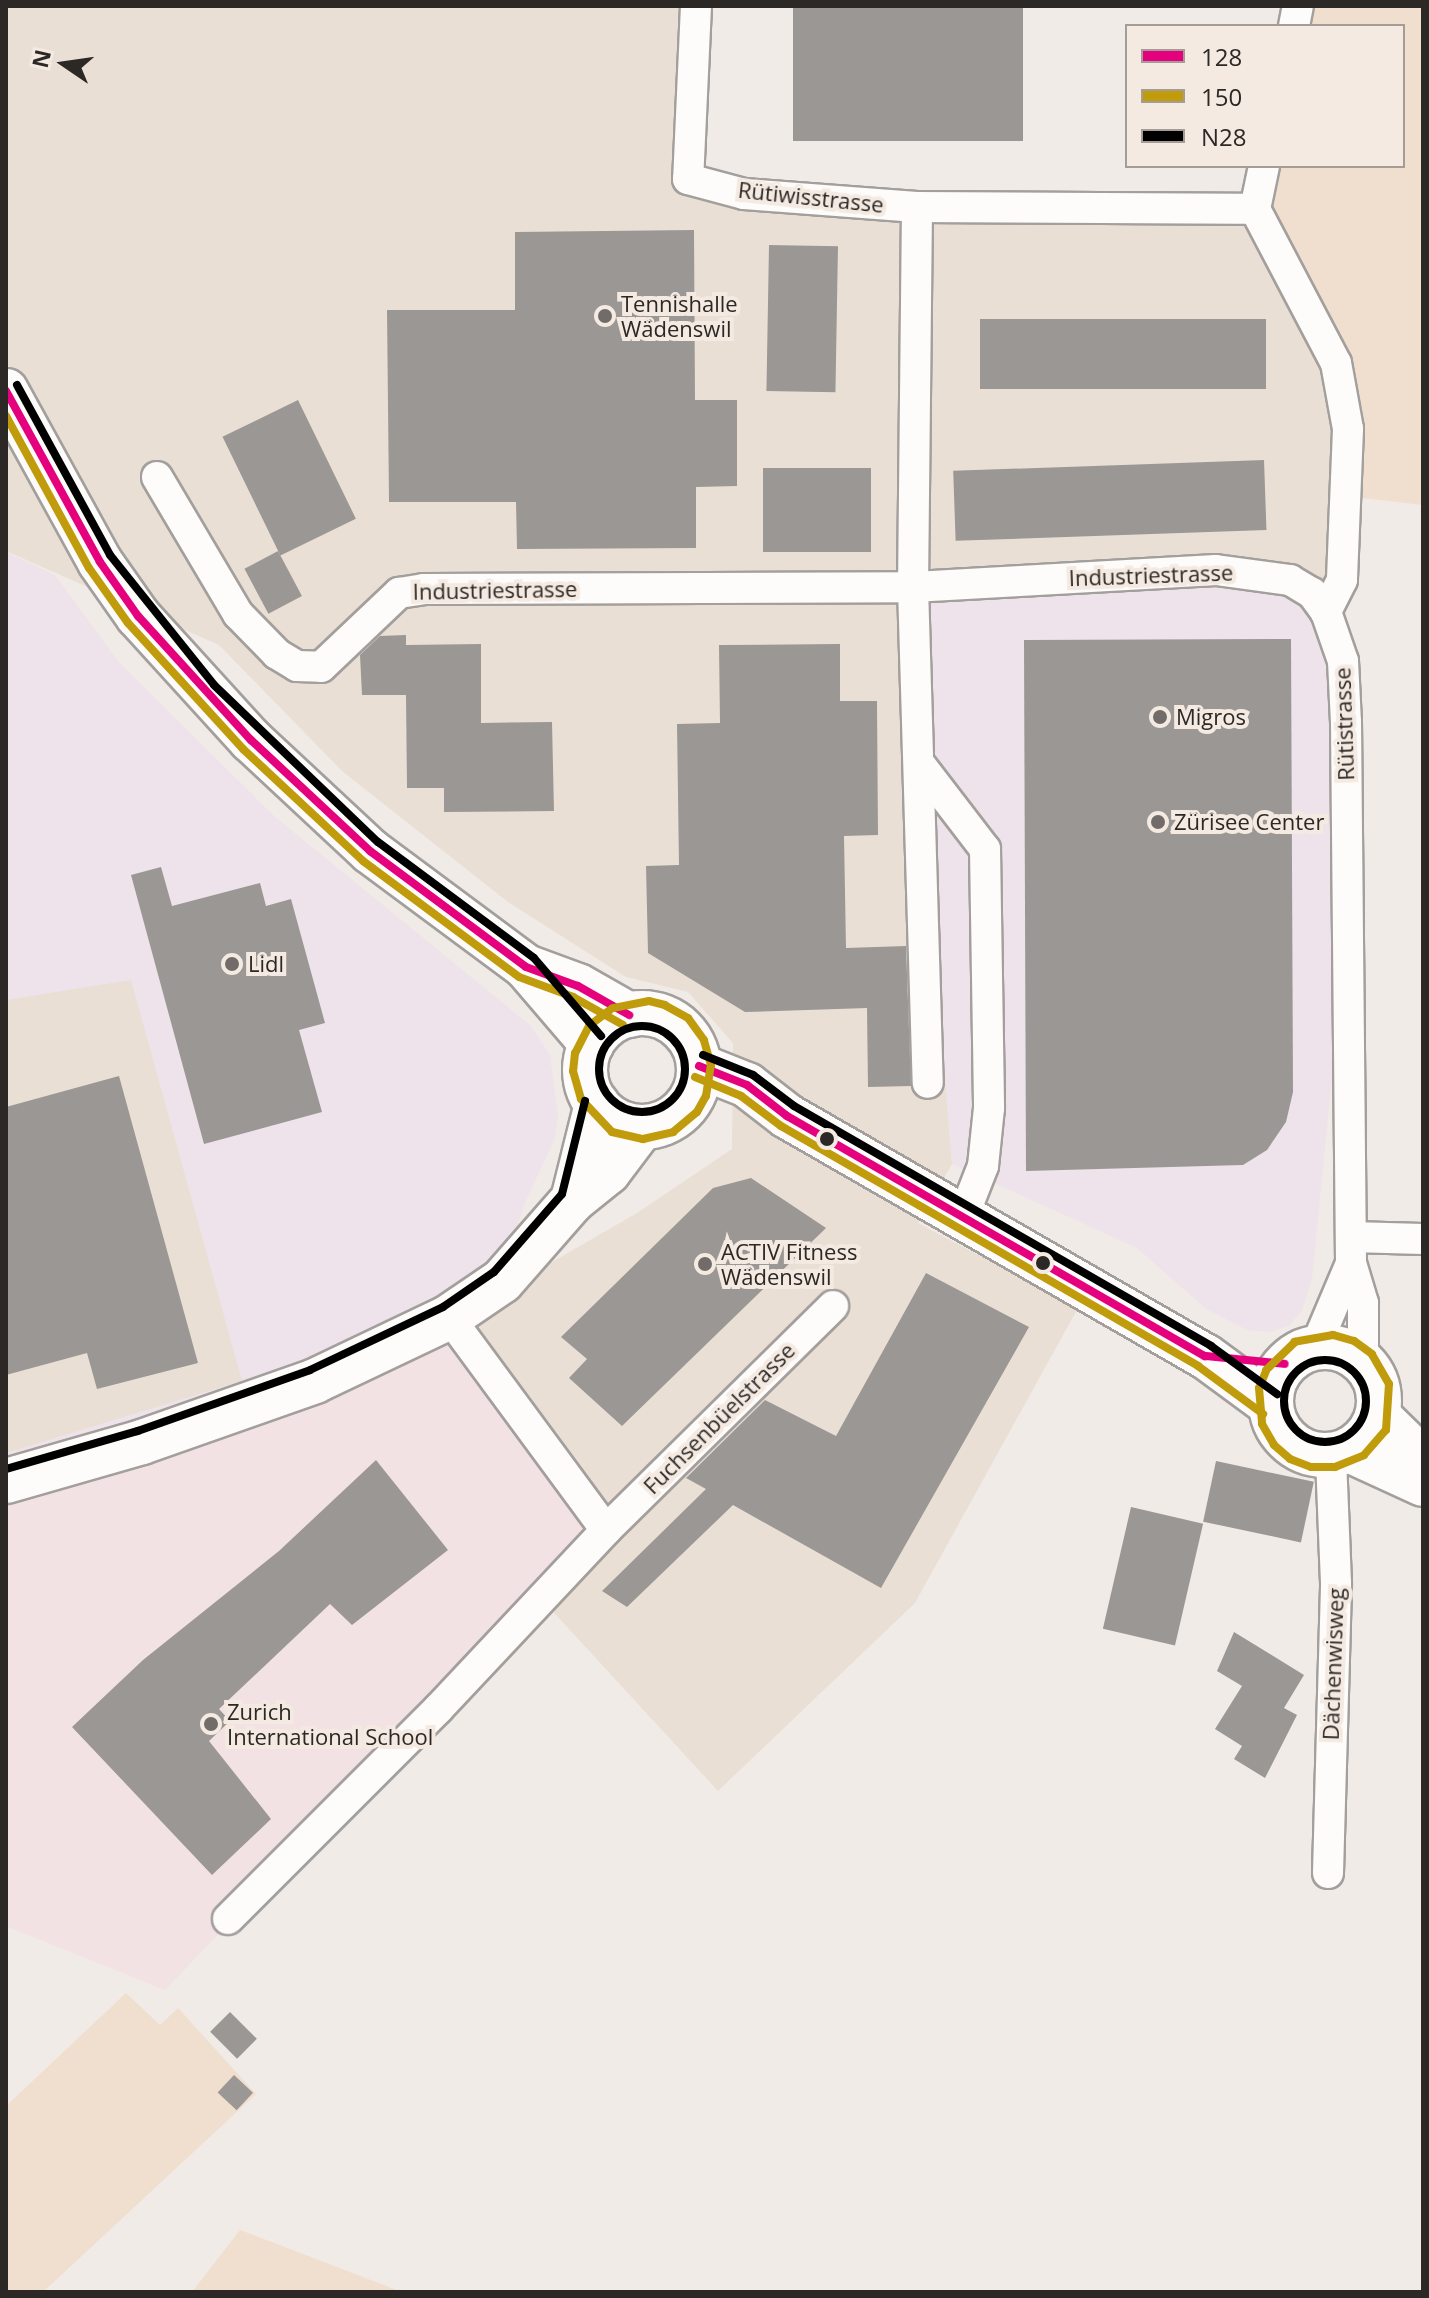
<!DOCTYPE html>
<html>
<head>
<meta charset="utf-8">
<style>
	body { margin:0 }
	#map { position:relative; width:1429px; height:2298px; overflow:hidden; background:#f0ebe6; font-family:"Open Sans",sans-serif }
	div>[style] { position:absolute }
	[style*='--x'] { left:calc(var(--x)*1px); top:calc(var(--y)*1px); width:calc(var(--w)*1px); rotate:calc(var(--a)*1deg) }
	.commercial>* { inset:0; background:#eee3ea }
	.built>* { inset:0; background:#eadfd5 }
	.education>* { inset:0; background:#f2e2e3 }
	.green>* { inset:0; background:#f0dfcf }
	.building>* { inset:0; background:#9b9794; transform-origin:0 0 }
	.roads { filter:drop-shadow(2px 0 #a39f9c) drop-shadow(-2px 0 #a39f9c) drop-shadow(0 2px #a39f9c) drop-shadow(0 -2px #a39f9c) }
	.street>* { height:30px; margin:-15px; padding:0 15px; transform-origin:15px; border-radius:15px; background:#fdfcfb }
	.secondary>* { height:44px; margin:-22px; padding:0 22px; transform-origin:22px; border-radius:22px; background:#fdfcfb }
	.secondary>.ring { margin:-22px; padding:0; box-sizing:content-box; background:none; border:44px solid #fdfcfb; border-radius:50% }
	.bus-1>* { height:8px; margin:-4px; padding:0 4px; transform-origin:4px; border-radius:4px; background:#e5007d }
	.bus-2>* { height:8px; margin:-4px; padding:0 4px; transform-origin:4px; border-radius:4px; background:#c09b0b }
	.bus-3>* { height:8px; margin:-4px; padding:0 4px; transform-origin:4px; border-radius:4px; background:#000 }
	.bus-3>.ring { margin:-4px; padding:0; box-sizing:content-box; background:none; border:8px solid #000; border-radius:50% }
	.dots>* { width:22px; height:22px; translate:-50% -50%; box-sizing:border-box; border:4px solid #f4eae2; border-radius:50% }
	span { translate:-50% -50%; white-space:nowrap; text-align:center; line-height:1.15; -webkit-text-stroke:8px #f4eae2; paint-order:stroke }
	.street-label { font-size:22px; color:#2c2825 }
	.poi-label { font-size:22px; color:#2c2825 }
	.left { translate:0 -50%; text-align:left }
	.frame { position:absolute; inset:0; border:8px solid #2c2825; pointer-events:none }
	.legend { position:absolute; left:1125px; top:24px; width:280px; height:144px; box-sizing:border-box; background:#f4eae2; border:2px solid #a49c96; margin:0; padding:10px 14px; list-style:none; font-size:24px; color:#2c2825 }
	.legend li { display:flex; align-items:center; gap:16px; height:40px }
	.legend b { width:40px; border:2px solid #a49c96 }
	.north { position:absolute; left:24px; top:24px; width:80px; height:80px; -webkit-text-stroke:6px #f4eae2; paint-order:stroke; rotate:283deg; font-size:22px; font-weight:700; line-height:32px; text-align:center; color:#2c2825 }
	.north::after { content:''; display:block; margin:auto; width:28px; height:36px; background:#2c2825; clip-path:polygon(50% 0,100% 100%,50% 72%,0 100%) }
</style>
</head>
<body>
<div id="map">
	<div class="commercial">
		<div style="clip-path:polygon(6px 552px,55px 575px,118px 661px,274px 816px,531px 1026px,550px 1055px,558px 1116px,555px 1138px,524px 1205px,502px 1281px,243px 1396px,6px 1459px)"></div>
		<div style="clip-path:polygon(1256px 572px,1330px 614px,1348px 915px,1312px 1279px,1302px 1310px,1290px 1325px,1271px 1332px,1247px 1330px,1206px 1309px,1137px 1248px,952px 1164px,919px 763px,913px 587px)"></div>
	</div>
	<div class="built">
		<div style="clip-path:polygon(6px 6px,696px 6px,688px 178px,744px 194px,1255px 209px,1336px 363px,1326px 612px,1290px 580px,913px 588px,919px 763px,952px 1164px,918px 1223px,1078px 1308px,915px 1603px,718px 1791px,546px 1604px,455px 1318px,637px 1213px,732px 1149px,733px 1043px,688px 992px,626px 977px,508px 902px,342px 771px,219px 645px,6px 551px)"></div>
		<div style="clip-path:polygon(131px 980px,242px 1381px,6px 1453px,6px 1000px)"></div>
	</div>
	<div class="education">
		<div style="clip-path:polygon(447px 1321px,604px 1529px,165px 1990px,6px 1926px,6px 1501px)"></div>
	</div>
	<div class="green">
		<div style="clip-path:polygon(1298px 6px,1423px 6px,1423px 505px,1362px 498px,1348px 476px,1348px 429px,1255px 209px,1264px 166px,1403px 166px,1403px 26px,1294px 26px)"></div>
		<div style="clip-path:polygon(126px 1993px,160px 2025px,178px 2008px,256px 2094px,43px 2292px,6px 2292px,6px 2106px)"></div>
		<div style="clip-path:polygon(240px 2230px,402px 2292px,192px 2292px)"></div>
	</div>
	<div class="building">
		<div style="left:793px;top:6px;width:230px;height:135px"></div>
		<div style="clip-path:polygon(694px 230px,695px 400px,737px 400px,737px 486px,696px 487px,696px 548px,517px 549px,516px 502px,389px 502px,387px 310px,515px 310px,515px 232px)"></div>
		<div style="left:769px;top:245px;width:69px;height:146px;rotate:1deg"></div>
		<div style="left:1266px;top:319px;width:70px;height:286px;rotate:90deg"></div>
		<div style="left:298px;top:400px;width:132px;height:84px;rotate:64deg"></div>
		<div style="left:1264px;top:460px;width:70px;height:311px;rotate:88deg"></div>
		<div style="left:871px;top:468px;width:84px;height:108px;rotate:90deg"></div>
		<div style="left:278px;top:551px;width:51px;height:38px;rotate:62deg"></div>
		<div style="clip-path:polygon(406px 635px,406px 645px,481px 644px,481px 723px,552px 722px,554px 811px,444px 812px,444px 788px,407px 788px,406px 695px,362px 695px,360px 655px,380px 636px)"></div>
		<div style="clip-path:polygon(1291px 639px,1293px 1092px,1286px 1122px,1267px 1150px,1243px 1165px,1026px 1171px,1024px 640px)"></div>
		<div style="clip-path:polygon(840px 644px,840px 701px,877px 701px,878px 835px,844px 836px,846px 948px,906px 946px,911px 1086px,868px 1087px,867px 1008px,745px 1012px,648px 953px,646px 866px,679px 865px,677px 724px,720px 723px,719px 645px)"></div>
		<div style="clip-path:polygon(161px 867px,172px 906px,260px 883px,266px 906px,291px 899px,325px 1023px,299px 1030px,322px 1112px,204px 1144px,131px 875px)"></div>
		<div style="clip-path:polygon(119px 1076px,198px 1363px,97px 1389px,87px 1353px,6px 1375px,6px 1107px)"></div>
		<div style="clip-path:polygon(751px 1178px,826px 1228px,622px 1426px,569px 1378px,587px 1359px,561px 1337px,713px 1188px)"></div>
		<div style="clip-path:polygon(926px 1273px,1029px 1327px,881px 1588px,733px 1505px,627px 1607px,602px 1591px,706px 1489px,686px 1478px,765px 1400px,836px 1436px)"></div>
		<div style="clip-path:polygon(376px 1460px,448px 1550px,352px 1625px,330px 1604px,219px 1709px,230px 1721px,209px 1741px,271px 1819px,212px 1875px,72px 1727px,143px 1660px,279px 1551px)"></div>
		<div style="left:1216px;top:1461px;width:100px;height:62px;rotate:12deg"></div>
		<div style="left:1131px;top:1507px;width:74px;height:125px;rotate:13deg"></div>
		<div style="clip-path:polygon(1234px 1632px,1304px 1675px,1284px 1708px,1297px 1715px,1265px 1778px,1234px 1759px,1242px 1746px,1215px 1729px,1242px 1686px,1217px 1671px)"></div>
		<div style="left:230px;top:2012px;width:38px;height:28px;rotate:45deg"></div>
		<div style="left:234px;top:2075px;width:26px;height:24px;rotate:43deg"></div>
	</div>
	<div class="roads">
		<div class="street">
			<div style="--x:696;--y:6;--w:173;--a:92.6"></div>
			<div style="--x:688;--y:179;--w:58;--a:15"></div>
			<div style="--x:744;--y:194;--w:173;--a:4.3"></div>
			<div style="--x:917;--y:207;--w:338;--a:0.3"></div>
			<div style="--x:1294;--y:26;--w:20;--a:-79"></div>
			<div style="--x:1264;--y:166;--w:44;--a:101.8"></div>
			<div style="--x:1255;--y:209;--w:174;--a:62.3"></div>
			<div style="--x:1336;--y:363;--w:67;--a:79.7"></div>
			<div style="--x:1348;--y:429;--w:151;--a:92.3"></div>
			<div style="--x:1342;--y:580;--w:36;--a:117"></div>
			<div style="--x:1326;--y:612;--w:52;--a:70.9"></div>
			<div style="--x:1343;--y:661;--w:61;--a:87.2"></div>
			<div style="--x:1346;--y:722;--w:541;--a:89.47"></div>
			<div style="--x:1351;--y:1263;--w:42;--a:73.3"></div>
			<div style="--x:1363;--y:1303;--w:59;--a:90"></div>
			<div style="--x:917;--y:207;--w:380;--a:90.6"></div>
			<div style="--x:913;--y:587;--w:496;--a:88.3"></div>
			<div style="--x:157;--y:477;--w:159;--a:59.4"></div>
			<div style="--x:238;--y:614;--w:56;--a:45.7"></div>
			<div style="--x:277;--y:654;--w:23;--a:31"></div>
			<div style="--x:297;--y:666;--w:24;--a:2"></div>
			<div style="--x:321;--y:667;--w:108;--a:-43.5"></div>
			<div style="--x:399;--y:593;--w:25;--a:-9"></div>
			<div style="--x:424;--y:589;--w:489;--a:-0.2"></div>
			<div style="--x:913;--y:587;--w:303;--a:-3.2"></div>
			<div style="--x:1216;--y:570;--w:75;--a:7.7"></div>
			<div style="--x:1290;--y:580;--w:26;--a:31"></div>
			<div style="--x:1312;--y:593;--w:24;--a:54"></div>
			<div style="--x:919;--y:763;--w:108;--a:52.5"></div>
			<div style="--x:985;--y:849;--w:259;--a:89.1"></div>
			<div style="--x:989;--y:1108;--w:58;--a:95.9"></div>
			<div style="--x:983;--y:1166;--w:55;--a:111.4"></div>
			<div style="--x:1351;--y:1237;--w:72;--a:1.6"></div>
			<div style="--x:1315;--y:1348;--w:92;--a:-67"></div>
			<div style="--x:606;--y:1530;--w:319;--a:-44.6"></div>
			<div style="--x:1328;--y:1873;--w:290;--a:-88.4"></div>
			<div style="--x:1336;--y:1583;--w:127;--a:-92.3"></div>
			<div style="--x:228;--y:1919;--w:297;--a:-45"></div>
			<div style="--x:438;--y:1709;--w:245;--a:-46.8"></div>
			<div style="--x:606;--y:1530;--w:265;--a:-126.4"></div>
		</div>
		<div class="secondary">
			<div style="--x:6;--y:391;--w:195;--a:61.2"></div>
			<div style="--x:100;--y:562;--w:66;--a:54.9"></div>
			<div style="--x:138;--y:616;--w:168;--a:47.7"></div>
			<div style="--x:251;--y:740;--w:163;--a:43"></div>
			<div style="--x:370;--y:851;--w:194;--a:36.6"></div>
			<div style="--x:526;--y:967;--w:55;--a:20.1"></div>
			<div style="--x:578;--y:986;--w:59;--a:29.6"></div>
			<div style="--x:526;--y:967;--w:101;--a:49.4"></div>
			<div class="ring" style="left:585px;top:1013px;width:70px;height:70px"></div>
			<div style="--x:699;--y:1066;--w:52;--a:21.6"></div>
			<div style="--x:747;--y:1085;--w:51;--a:37.8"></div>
			<div style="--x:787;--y:1116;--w:482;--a:29.9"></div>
			<div style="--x:1205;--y:1356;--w:81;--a:36.4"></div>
			<div style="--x:573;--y:1200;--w:99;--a:-76"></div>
			<div class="ring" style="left:1271px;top:1347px;width:64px;height:64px"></div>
			<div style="--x:1378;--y:1416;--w:63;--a:44.4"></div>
			<div style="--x:1349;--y:1450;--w:81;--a:24.7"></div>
			<div style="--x:6;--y:1481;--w:141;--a:-16"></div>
			<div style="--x:142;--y:1442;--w:183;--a:-19.4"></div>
			<div style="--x:315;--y:1381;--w:148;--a:-25.5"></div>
			<div style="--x:449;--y:1317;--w:64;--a:-34.2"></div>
			<div style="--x:502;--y:1281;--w:108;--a:-48.8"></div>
			<div style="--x:573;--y:1200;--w:45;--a:-38.7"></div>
			<div style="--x:608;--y:1172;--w:56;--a:-52.9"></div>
		</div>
	</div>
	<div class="bus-1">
		<div style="--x:6;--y:391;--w:195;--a:61.2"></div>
		<div style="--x:100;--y:562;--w:66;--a:54.9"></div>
		<div style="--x:138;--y:616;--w:168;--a:47.7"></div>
		<div style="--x:251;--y:740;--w:163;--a:43"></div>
		<div style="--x:370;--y:851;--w:194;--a:36.6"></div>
		<div style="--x:526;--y:967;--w:55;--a:20.1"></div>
		<div style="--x:578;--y:986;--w:59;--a:29.6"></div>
		<div style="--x:699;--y:1066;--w:52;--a:21.6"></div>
		<div style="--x:747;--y:1085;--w:51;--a:37.8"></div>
		<div style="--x:787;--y:1116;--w:482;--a:29.9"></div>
		<div style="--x:1205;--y:1356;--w:80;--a:5.7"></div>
	</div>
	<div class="bus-2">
		<div style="--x:6;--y:416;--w:173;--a:61.4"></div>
		<div style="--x:89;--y:568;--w:67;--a:54.7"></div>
		<div style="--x:128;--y:623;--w:171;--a:47.6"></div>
		<div style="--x:243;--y:749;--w:164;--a:43"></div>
		<div style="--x:363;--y:861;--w:194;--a:36.6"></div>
		<div style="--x:519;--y:977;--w:58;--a:20.3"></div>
		<div style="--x:573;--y:997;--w:57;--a:29.2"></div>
		<div style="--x:610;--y:1010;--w:26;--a:143"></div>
		<div style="--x:589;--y:1026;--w:30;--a:117"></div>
		<div style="--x:575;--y:1053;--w:18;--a:96"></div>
		<div style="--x:573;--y:1071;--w:29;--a:74"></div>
		<div style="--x:581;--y:1099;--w:45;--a:46.8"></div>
		<div style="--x:612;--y:1132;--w:32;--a:13"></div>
		<div style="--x:643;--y:1139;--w:31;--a:-13"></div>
		<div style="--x:673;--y:1132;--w:31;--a:-40"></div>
		<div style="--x:697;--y:1112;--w:18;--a:-61"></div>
		<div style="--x:706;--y:1096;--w:31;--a:-81"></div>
		<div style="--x:711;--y:1065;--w:26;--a:-106"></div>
		<div style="--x:704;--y:1040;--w:27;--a:-126"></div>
		<div style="--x:688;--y:1018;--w:26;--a:-151"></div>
		<div style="--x:665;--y:1005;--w:16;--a:-166"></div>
		<div style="--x:649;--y:1001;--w:37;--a:169"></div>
		<div style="--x:695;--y:1077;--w:50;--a:22.4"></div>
		<div style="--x:741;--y:1096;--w:50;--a:36.9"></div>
		<div style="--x:781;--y:1126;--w:481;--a:29.9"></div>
		<div style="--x:1198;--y:1366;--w:81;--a:36.4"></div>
		<div style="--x:1266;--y:1371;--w:18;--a:112"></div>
		<div style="--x:1259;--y:1388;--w:36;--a:85"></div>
		<div style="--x:1262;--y:1424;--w:24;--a:60"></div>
		<div style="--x:1274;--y:1445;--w:21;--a:41"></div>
		<div style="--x:1290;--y:1459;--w:22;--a:21"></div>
		<div style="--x:1311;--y:1467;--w:24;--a:0"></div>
		<div style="--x:1335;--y:1467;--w:31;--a:-22"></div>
		<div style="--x:1364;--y:1455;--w:33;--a:-49"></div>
		<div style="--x:1386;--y:1430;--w:46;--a:-86.3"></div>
		<div style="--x:1389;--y:1384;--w:34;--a:-120"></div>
		<div style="--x:1372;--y:1354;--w:22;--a:-144"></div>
		<div style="--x:1354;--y:1341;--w:22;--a:-164"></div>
		<div style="--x:1333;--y:1335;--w:39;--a:170"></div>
		<div style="--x:1295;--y:1342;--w:40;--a:136"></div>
	</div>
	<div class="bus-3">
		<div style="--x:17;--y:385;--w:194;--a:61.3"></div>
		<div style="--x:110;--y:555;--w:166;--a:51.3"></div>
		<div style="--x:214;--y:685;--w:227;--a:43.8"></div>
		<div style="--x:378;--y:842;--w:194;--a:36.6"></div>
		<div style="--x:534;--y:958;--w:103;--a:49.3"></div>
		<div class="ring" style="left:599px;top:1026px;width:78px;height:78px"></div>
		<div style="--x:703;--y:1055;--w:54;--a:21.8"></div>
		<div style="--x:753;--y:1075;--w:51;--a:37.1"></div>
		<div style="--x:794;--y:1106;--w:481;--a:29.9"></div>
		<div style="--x:1211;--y:1346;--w:82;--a:36"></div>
		<div class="ring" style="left:1284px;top:1360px;width:74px;height:74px"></div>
		<div style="--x:6;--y:1469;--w:137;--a:-16.1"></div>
		<div style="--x:138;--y:1431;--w:182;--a:-19.5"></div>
		<div style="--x:310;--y:1370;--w:147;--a:-25.3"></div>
		<div style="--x:443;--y:1307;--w:62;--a:-34.5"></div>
		<div style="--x:494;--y:1272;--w:103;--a:-48.9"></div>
		<div style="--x:562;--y:1194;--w:96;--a:-76.1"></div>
	</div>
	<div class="dots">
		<div style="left:605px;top:316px;background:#716c69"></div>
		<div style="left:1160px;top:717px;background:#716c69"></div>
		<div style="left:1158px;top:822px;background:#716c69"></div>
		<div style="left:232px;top:964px;background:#716c69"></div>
		<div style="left:827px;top:1139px;background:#2c2825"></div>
		<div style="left:1043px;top:1263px;background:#2c2825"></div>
		<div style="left:705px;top:1264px;background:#716c69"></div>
		<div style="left:211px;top:1724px;background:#716c69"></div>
	</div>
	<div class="street-label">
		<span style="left:811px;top:197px;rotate:6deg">Rütiwisstrasse</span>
		<span style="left:1151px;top:575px;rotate:-2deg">Industriestrasse</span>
		<span style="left:495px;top:590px;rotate:-1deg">Industriestrasse</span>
		<span style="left:1344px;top:724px;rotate:-92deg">Rütistrasse</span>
		<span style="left:719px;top:1418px;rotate:-45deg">Fuchsenbüelstrasse</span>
		<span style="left:1333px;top:1664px;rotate:-88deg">Dächenwisweg</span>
	</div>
	<div class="poi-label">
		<span class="left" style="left:621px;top:316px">Tennishalle<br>Wädenswil</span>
		<span class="left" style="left:1176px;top:717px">Migros</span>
		<span class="left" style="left:1174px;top:822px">Zürisee Center</span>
		<span class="left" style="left:248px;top:964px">Lidl</span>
		<span class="left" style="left:721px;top:1264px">ACTIV Fitness<br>Wädenswil</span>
		<span class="left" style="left:227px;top:1724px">Zurich<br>International School</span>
	</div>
	<div class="frame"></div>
	<ul class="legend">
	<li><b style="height:10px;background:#e5007d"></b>128</li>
	<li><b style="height:10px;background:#c09b0b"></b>150</li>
	<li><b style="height:10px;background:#000"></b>N28</li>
	</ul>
	<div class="north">N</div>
</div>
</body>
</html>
